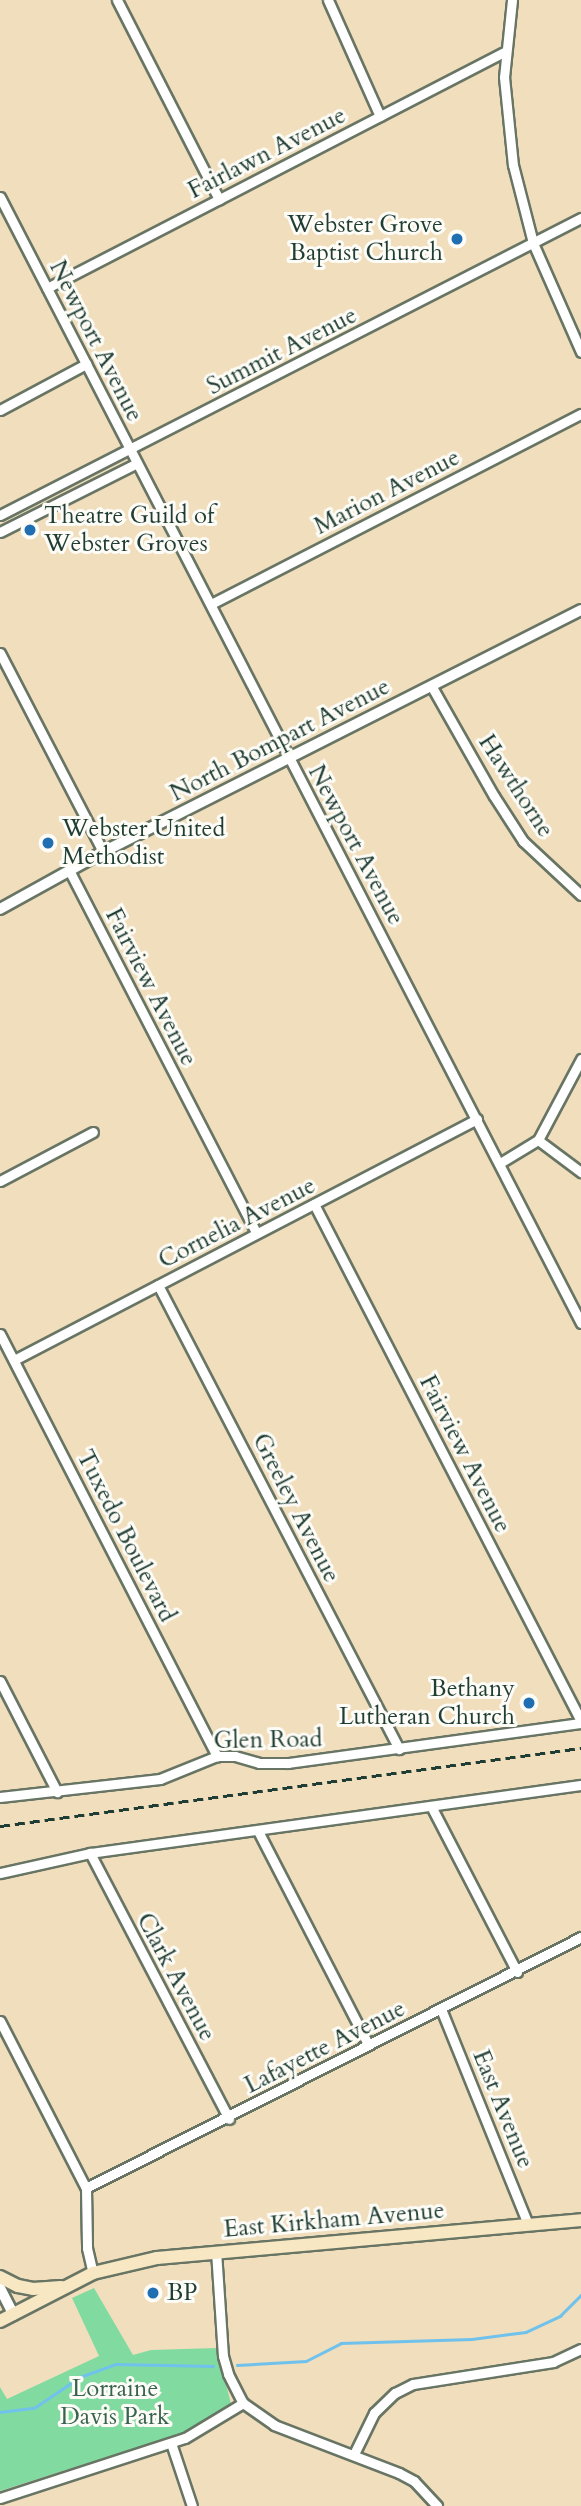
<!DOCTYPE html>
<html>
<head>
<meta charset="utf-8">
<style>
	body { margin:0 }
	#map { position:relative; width:581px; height:2506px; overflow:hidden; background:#f0debd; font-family:Cardo,serif }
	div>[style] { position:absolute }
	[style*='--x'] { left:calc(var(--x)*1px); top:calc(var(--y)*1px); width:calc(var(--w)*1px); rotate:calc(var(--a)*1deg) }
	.green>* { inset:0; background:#81dba1 }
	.stream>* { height:2.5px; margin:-1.25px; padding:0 1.25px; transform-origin:1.25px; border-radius:1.25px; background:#70c2ec }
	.roads { filter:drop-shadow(2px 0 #687564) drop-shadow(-2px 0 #687564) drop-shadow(0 2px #687564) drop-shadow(0 -2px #687564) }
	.minor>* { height:9px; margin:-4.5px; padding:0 4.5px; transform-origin:4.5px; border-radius:4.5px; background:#fff }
	.tertiary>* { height:10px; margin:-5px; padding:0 5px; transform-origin:5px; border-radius:5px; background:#fff }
	.secondary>* { height:12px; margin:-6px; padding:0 6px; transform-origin:6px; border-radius:6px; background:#f7e8c3 }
	.rail>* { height:2.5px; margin-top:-1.25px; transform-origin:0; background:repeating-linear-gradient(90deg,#1f3d34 0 10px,transparent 0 15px) }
	.dots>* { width:19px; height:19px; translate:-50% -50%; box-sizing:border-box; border:4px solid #fdfcf7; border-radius:50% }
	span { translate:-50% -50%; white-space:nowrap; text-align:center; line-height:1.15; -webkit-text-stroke:6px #fdfcf7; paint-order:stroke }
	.street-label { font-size:24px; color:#1f3d34 }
	.poi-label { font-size:24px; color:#1f3d34 }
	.right { translate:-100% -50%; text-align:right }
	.left { translate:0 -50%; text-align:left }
	.park-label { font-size:24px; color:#38644f }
</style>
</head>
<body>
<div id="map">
	<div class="green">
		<div style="clip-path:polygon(94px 2288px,133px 2355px,151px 2350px,217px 2348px,231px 2404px,192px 2430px,0 2491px,0 2387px,7px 2399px,99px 2356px,72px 2298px)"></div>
	</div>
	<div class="stream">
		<div style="--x:237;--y:2365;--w:69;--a:-3.3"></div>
		<div style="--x:306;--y:2361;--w:39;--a:-27"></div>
		<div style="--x:341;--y:2343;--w:131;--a:-1.7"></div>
		<div style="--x:472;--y:2339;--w:54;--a:-7.4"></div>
		<div style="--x:526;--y:2332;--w:38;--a:-25"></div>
		<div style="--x:560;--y:2316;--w:30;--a:-45"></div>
		<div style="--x:0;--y:2412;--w:34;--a:-7"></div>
		<div style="--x:34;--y:2408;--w:55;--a:-34"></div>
		<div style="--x:80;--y:2377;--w:38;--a:-20"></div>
		<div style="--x:116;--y:2364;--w:97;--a:1.2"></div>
	</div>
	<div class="roads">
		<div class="minor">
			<div style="--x:117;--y:0;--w:224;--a:62.9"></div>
			<div style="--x:328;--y:0;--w:127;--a:65.9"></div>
			<div style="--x:512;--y:0;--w:77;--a:95.9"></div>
			<div style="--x:504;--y:77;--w:88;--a:84.2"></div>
			<div style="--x:513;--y:165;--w:81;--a:75.6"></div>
			<div style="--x:533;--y:243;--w:119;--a:66.2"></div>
			<div style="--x:0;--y:197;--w:1267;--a:62.71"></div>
			<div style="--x:47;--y:288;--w:514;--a:-27.31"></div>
			<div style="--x:0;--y:410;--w:98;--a:-28.1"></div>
			<div style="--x:0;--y:515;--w:653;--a:-27.08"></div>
			<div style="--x:0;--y:532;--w:153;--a:-26.7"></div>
			<div style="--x:211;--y:604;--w:416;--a:-27.2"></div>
			<div style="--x:0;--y:653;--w:224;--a:62.6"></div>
			<div style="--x:432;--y:687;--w:125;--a:60.4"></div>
			<div style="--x:494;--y:796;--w:54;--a:57.2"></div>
			<div style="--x:523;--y:841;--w:79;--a:43"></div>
			<div style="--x:69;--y:870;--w:408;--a:62.7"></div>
			<div style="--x:538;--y:1140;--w:92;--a:-62"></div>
			<div style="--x:500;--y:1163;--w:44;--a:-31.2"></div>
			<div style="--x:538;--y:1140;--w:54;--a:36.7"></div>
			<div style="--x:0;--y:1181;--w:105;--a:-27.8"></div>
			<div style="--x:314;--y:1204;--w:582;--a:62.69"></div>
			<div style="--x:158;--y:1285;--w:523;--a:62.55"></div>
			<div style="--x:0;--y:1334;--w:475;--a:62.8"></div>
			<div style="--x:14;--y:1360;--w:522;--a:-27.5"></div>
			<div style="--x:0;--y:1681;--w:125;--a:62.8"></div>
			<div style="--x:0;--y:1797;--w:161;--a:-6.4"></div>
			<div style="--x:160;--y:1779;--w:61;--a:-22"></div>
			<div style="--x:217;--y:1756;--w:18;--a:0"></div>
			<div style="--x:235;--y:1756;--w:25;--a:16"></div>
			<div style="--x:259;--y:1763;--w:29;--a:0"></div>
			<div style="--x:288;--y:1763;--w:296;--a:-7.8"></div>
			<div style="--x:431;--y:1806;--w:187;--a:62.6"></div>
			<div style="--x:258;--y:1831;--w:240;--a:62.7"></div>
			<div style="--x:90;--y:1853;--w:300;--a:62.4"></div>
			<div style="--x:0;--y:1873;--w:92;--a:-12.5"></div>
			<div style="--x:90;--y:1853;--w:496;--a:-7.9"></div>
			<div style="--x:441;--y:2009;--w:232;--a:68"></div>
			<div style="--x:0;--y:2021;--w:188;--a:62.8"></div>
			<div style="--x:86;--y:2188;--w:60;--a:89"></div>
			<div style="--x:87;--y:2248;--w:26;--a:77"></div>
			<div style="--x:86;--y:2188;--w:555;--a:-26.89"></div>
			<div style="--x:216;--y:2251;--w:105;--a:86.2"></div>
			<div style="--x:223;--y:2356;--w:19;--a:74"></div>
			<div style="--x:228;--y:2374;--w:33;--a:63"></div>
			<div style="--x:243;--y:2403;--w:38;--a:35"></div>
			<div style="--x:274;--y:2425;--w:134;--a:21"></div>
			<div style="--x:399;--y:2473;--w:17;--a:28"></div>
			<div style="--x:414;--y:2481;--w:34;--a:47"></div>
			<div style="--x:171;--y:2443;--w:66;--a:71.6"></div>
			<div style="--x:354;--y:2454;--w:46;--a:-64"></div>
			<div style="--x:374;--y:2413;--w:29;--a:-44"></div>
			<div style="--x:395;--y:2393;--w:20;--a:-27"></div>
			<div style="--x:413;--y:2384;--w:142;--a:-8.9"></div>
			<div style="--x:553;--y:2362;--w:31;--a:-25"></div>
			<div style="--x:0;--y:2498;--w:194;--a:-18"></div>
			<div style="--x:185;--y:2438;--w:68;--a:-31.1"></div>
		</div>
		<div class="tertiary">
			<div style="--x:0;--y:909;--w:118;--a:-29"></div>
			<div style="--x:103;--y:852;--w:536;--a:-26.85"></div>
			<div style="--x:0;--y:2288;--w:30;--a:63"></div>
		</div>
		<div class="secondary">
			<div style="--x:0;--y:2277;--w:20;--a:27"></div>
			<div style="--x:18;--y:2286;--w:15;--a:11"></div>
			<div style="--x:33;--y:2289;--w:28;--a:-4"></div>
			<div style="--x:0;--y:2321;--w:105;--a:-27.3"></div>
			<div style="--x:93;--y:2273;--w:66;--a:-13.2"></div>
			<div style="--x:157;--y:2258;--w:426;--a:-5.1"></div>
		</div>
	</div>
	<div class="rail">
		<div style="--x:0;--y:1826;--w:586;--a:-7.65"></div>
	</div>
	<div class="dots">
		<div style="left:457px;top:239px;background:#1f6fb2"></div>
		<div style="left:30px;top:530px;background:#1f6fb2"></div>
		<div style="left:48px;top:843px;background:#1f6fb2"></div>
		<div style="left:529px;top:1703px;background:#1f6fb2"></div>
		<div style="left:153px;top:2293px;background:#1f6fb2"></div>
	</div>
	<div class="street-label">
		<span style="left:267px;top:153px;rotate:-27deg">Fairlawn Avenue</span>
		<span style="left:96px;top:341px;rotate:63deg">Newport Avenue</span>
		<span style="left:282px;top:351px;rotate:-27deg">Summit Avenue</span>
		<span style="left:387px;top:492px;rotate:-27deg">Marion Avenue</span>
		<span style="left:280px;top:740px;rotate:-27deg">North Bompart Avenue</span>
		<span style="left:516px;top:786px;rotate:57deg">Hawthorne</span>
		<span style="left:356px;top:845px;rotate:62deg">Newport Avenue</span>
		<span style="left:151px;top:987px;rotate:63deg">Fairview Avenue</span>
		<span style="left:237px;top:1223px;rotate:-27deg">Cornelia Avenue</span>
		<span style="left:465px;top:1454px;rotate:63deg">Fairview Avenue</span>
		<span style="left:296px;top:1508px;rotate:63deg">Greeley Avenue</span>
		<span style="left:126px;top:1536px;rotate:63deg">Tuxedo Boulevard</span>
		<span style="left:268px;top:1740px;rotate:-1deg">Glen Road</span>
		<span style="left:176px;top:1977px;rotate:62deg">Clark Avenue</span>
		<span style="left:325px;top:2047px;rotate:-27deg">Lafayette Avenue</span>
		<span style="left:503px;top:2109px;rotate:68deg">East Avenue</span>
		<span style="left:334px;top:2220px;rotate:-5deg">East Kirkham Avenue</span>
	</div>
	<div class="poi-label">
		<span class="right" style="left:443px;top:239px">Webster Grove<br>Baptist Church</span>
		<span class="left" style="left:44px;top:530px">Theatre Guild of<br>Webster Groves</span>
		<span class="left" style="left:62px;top:843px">Webster United<br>Methodist</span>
		<span class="right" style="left:515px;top:1703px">Bethany<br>Lutheran Church</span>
		<span class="left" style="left:167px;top:2293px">BP</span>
	</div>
	<div class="park-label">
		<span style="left:115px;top:2403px">Lorraine<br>Davis Park</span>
	</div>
</div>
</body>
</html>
